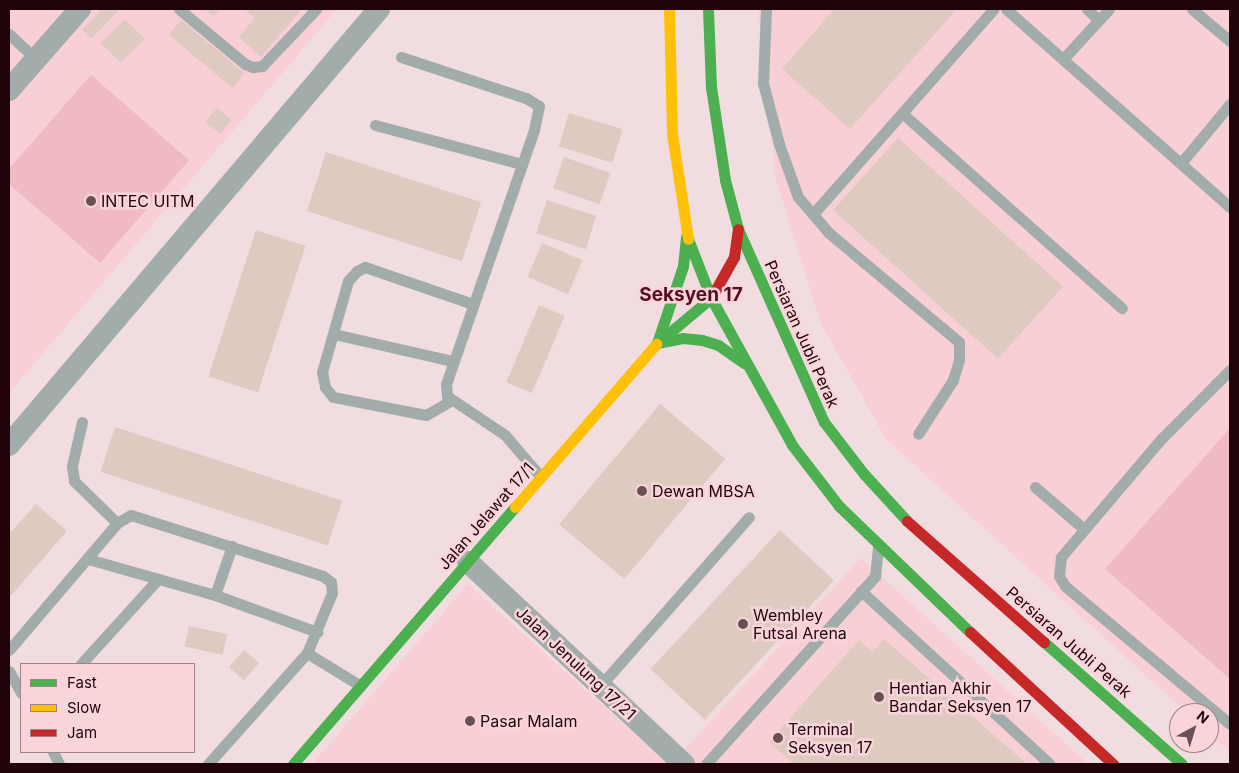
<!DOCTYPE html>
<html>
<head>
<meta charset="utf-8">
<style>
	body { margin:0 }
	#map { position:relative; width:1239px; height:773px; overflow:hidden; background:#f1dde0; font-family:Inter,sans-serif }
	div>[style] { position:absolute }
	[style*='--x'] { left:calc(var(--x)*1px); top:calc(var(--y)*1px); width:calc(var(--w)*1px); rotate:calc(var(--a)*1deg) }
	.built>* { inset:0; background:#f8cfd4 }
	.green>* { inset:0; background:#f0bac3 }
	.building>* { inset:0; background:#decac0; transform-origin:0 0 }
	.lane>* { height:11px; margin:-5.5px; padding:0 5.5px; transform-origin:5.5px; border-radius:5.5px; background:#a2acab }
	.street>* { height:22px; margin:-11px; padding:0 11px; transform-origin:11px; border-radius:11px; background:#a2acab }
	.fast>* { height:11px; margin:-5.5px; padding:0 5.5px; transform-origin:5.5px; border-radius:5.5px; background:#4caf50 }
	.slow>* { height:11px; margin:-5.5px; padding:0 5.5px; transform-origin:5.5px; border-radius:5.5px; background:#ffc107 }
	.jam>* { height:11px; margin:-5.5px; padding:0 5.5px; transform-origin:5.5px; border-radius:5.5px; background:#c62828 }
	.dots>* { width:14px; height:14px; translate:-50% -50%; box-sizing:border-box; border:2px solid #f9d5da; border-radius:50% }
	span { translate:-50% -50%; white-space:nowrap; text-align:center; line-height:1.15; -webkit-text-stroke:5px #f9d5da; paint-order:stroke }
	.poi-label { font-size:16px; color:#20040a }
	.left { translate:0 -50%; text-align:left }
	.street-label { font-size:16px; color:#20040a }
	.quarter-label { font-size:19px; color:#540e22; font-weight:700 }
	.frame { position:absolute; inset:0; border:10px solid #20040a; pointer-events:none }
	.legend { position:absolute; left:20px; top:663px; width:175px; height:90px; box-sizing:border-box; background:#f9d5da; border:1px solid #a28187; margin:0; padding:6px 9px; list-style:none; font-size:15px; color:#20040a }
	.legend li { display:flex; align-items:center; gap:10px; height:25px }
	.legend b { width:25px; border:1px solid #a28187 }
	.north { position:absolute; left:1169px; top:703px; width:50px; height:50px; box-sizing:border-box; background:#f9d5da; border:1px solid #a28187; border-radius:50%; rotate:39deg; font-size:14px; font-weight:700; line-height:20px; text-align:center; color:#20040a }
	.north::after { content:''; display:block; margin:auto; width:18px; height:22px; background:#695055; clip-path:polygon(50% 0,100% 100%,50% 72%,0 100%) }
</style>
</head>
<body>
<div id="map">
	<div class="built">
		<div style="clip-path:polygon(9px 9px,337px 9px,9px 393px)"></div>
		<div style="clip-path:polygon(758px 9px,1230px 9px,1230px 752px,1209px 733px,1209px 713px,1187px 713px,886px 439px,820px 322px,776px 179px)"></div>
		<div style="clip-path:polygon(861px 558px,1088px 764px,671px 764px)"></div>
		<div style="clip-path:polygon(468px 584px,668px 764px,312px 764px)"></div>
	</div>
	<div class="green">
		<div style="clip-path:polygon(91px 75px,189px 160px,100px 263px,9px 184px,9px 169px)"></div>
		<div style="clip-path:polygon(1230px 428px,1230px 679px,1105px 569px)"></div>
	</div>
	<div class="building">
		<div style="clip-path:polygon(102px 9px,120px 9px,91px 39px,82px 30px)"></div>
		<div style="clip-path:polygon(205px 9px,220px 9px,214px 16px)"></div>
		<div style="clip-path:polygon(244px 9px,302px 9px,261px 57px,239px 37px,255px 18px)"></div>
		<div style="clip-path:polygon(834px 9px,957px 9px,850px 129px,782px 69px)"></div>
		<div style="left:125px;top:19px;width:28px;height:34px;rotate:45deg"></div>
		<div style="left:181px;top:20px;width:83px;height:19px;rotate:40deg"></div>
		<div style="left:217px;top:108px;width:19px;height:18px;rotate:39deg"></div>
		<div style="left:569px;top:113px;width:56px;height:35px;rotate:17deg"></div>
		<div style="left:898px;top:138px;width:222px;height:97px;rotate:42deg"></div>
		<div style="left:326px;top:152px;width:163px;height:62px;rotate:18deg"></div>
		<div style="left:564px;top:157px;width:49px;height:33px;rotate:19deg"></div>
		<div style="left:547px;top:200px;width:52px;height:35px;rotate:18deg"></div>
		<div style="left:256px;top:230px;width:52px;height:154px;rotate:18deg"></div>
		<div style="left:542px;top:243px;width:44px;height:37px;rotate:23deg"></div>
		<div style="left:539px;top:305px;width:28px;height:84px;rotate:23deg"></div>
		<div style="left:660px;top:404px;width:85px;height:157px;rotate:40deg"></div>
		<div style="left:115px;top:427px;width:239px;height:47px;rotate:18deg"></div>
		<div style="clip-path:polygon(36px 504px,67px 531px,9px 598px,9px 534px)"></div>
		<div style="left:780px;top:530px;width:74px;height:190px;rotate:43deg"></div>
		<div style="left:189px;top:626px;width:39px;height:21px;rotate:12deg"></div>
		<div style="clip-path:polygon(884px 639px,1027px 764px,794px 764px,769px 742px,859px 640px,873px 652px)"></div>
		<div style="left:244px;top:650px;width:20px;height:23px;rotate:41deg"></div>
	</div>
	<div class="lane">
		<div style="--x:179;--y:9;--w:86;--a:39.8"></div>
		<div style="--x:245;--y:64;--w:9;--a:21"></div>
		<div style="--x:253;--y:67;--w:9;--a:-6"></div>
		<div style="--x:262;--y:66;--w:79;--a:-46.5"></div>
		<div style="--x:766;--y:9;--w:74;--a:92.3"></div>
		<div style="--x:763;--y:83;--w:63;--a:75.3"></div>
		<div style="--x:779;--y:144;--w:56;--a:70.3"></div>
		<div style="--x:798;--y:197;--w:48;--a:49.3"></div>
		<div style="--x:829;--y:233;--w:170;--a:40"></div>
		<div style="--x:959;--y:342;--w:18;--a:90"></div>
		<div style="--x:959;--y:360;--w:21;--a:107"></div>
		<div style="--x:953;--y:380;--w:64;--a:122.9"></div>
		<div style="--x:1006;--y:9;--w:299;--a:41.5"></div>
		<div style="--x:1087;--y:9;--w:16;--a:43"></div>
		<div style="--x:1192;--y:9;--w:50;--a:40.1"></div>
		<div style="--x:9;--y:34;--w:37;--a:43"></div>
		<div style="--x:401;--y:57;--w:132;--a:18.2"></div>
		<div style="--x:526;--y:98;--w:15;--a:32"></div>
		<div style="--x:539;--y:106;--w:25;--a:102"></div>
		<div style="--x:534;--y:130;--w:269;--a:109.1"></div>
		<div style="--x:446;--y:384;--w:12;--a:85"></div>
		<div style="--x:447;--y:396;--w:70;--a:33.9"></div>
		<div style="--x:505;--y:435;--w:55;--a:49.4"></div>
		<div style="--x:1063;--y:59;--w:68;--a:-47.4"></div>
		<div style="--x:902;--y:113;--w:294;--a:41.6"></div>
		<div style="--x:375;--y:125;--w:152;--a:14.9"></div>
		<div style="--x:1181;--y:163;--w:77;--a:-50.3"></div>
		<div style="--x:813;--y:214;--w:273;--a:-48.6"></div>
		<div style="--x:334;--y:334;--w:122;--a:12.8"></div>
		<div style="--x:1230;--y:370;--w:98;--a:135"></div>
		<div style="--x:1161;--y:439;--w:155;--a:130.3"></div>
		<div style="--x:1061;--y:557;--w:19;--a:96"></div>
		<div style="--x:1059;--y:576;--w:12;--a:59"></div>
		<div style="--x:1065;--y:586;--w:215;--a:39.9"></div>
		<div style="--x:452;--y:400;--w:30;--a:150"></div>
		<div style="--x:426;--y:415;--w:95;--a:-169"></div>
		<div style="--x:333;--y:397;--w:13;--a:-129"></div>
		<div style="--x:325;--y:387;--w:15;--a:-101"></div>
		<div style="--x:322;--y:372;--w:95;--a:-74.1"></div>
		<div style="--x:348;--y:281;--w:13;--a:-48"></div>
		<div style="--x:357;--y:271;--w:9;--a:-27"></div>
		<div style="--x:365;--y:267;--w:114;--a:18.9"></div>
		<div style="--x:82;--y:422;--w:45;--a:102.8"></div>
		<div style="--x:72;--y:466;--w:15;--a:82"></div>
		<div style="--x:74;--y:481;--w:60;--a:44.3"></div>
		<div style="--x:1035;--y:487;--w:65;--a:40.6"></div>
		<div style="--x:88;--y:559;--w:132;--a:15.8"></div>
		<div style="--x:215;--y:595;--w:109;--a:19.9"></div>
		<div style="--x:861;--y:591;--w:256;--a:42.5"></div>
		<div style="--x:215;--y:595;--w:52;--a:-70.9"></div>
		<div style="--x:9;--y:650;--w:167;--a:-49.6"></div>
		<div style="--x:117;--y:523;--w:16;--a:-30"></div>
		<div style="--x:131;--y:515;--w:201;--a:17.6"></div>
		<div style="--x:323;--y:576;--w:10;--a:37"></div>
		<div style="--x:331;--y:582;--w:11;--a:85"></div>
		<div style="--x:332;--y:593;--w:65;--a:112.6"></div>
		<div style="--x:81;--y:664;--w:115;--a:-47.8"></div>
		<div style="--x:9;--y:671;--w:25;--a:61"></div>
		<div style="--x:600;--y:686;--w:225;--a:-48.6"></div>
		<div style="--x:53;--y:752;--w:13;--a:63"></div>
		<div style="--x:208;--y:764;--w:149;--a:-48.3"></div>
		<div style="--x:307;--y:653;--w:63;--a:31.4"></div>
		<div style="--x:706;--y:764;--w:253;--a:-48"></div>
		<div style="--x:875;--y:576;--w:28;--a:-84"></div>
	</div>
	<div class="street">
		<div style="--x:9;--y:90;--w:108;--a:-48.8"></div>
		<div style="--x:9;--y:445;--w:572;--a:-49.68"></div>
		<div style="--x:468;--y:562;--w:296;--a:43.1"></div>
	</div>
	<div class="fast">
		<div style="--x:708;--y:9;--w:78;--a:87.8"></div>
		<div style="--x:711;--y:87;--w:94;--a:81.4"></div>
		<div style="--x:725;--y:180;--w:51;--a:75.1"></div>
		<div style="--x:738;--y:229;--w:211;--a:66"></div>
		<div style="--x:824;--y:422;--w:66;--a:52.4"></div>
		<div style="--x:864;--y:474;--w:64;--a:47.5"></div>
		<div style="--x:688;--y:239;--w:63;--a:68.7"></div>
		<div style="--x:711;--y:298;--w:168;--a:61.1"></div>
		<div style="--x:792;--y:445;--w:77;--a:52.4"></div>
		<div style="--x:839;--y:506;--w:182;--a:43.9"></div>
		<div style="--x:657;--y:343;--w:81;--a:-71.3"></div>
		<div style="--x:683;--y:266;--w:30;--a:-84"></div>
		<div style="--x:657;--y:343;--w:26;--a:-11"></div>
		<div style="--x:683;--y:338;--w:19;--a:6"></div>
		<div style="--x:702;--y:340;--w:17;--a:17"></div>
		<div style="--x:718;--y:345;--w:32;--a:35"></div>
		<div style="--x:656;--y:344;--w:72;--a:-39.9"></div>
		<div style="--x:1044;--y:642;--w:184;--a:41.5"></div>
		<div style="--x:293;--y:764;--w:340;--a:-49.2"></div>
	</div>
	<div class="slow">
		<div style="--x:669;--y:9;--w:125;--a:88.6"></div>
		<div style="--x:672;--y:134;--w:106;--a:81.3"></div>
		<div style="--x:515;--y:507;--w:216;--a:-49.1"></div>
	</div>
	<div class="jam">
		<div style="--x:711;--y:298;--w:47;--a:-60.7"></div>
		<div style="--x:734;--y:257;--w:28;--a:-82"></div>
		<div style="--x:907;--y:521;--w:183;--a:41.5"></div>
		<div style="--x:970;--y:632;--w:195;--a:42.7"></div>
	</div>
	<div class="dots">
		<div style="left:91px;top:201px;background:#695055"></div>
		<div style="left:642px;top:491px;background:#695055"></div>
		<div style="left:743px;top:624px;background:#695055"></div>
		<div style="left:879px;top:697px;background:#695055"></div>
		<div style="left:470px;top:721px;background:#695055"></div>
		<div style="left:778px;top:738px;background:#695055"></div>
	</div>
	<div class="poi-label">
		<span class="left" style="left:101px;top:201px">INTEC UITM</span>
		<span class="left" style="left:652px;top:491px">Dewan MBSA</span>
		<span class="left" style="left:753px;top:624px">Wembley<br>Futsal Arena</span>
		<span class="left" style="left:889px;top:697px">Hentian Akhir<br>Bandar Seksyen 17</span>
		<span class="left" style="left:480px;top:721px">Pasar Malam</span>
		<span class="left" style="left:788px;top:738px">Terminal<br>Seksyen 17</span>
	</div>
	<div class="street-label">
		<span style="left:802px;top:334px;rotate:66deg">Persiaran Jubli Perak</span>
		<span style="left:486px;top:516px;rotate:-49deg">Jalan Jelawat 17/1</span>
		<span style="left:1069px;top:642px;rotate:41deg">Persiaran Jubli Perak</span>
		<span style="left:576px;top:663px;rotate:43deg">Jalan Jenulung 17/21</span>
	</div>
	<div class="quarter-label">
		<span style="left:691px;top:295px">Seksyen 17</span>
	</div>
	<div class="frame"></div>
	<ul class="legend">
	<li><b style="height:6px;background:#4caf50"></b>Fast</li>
	<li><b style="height:6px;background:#ffc107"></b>Slow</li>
	<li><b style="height:6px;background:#c62828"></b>Jam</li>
	</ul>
	<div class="north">N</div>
</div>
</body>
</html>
